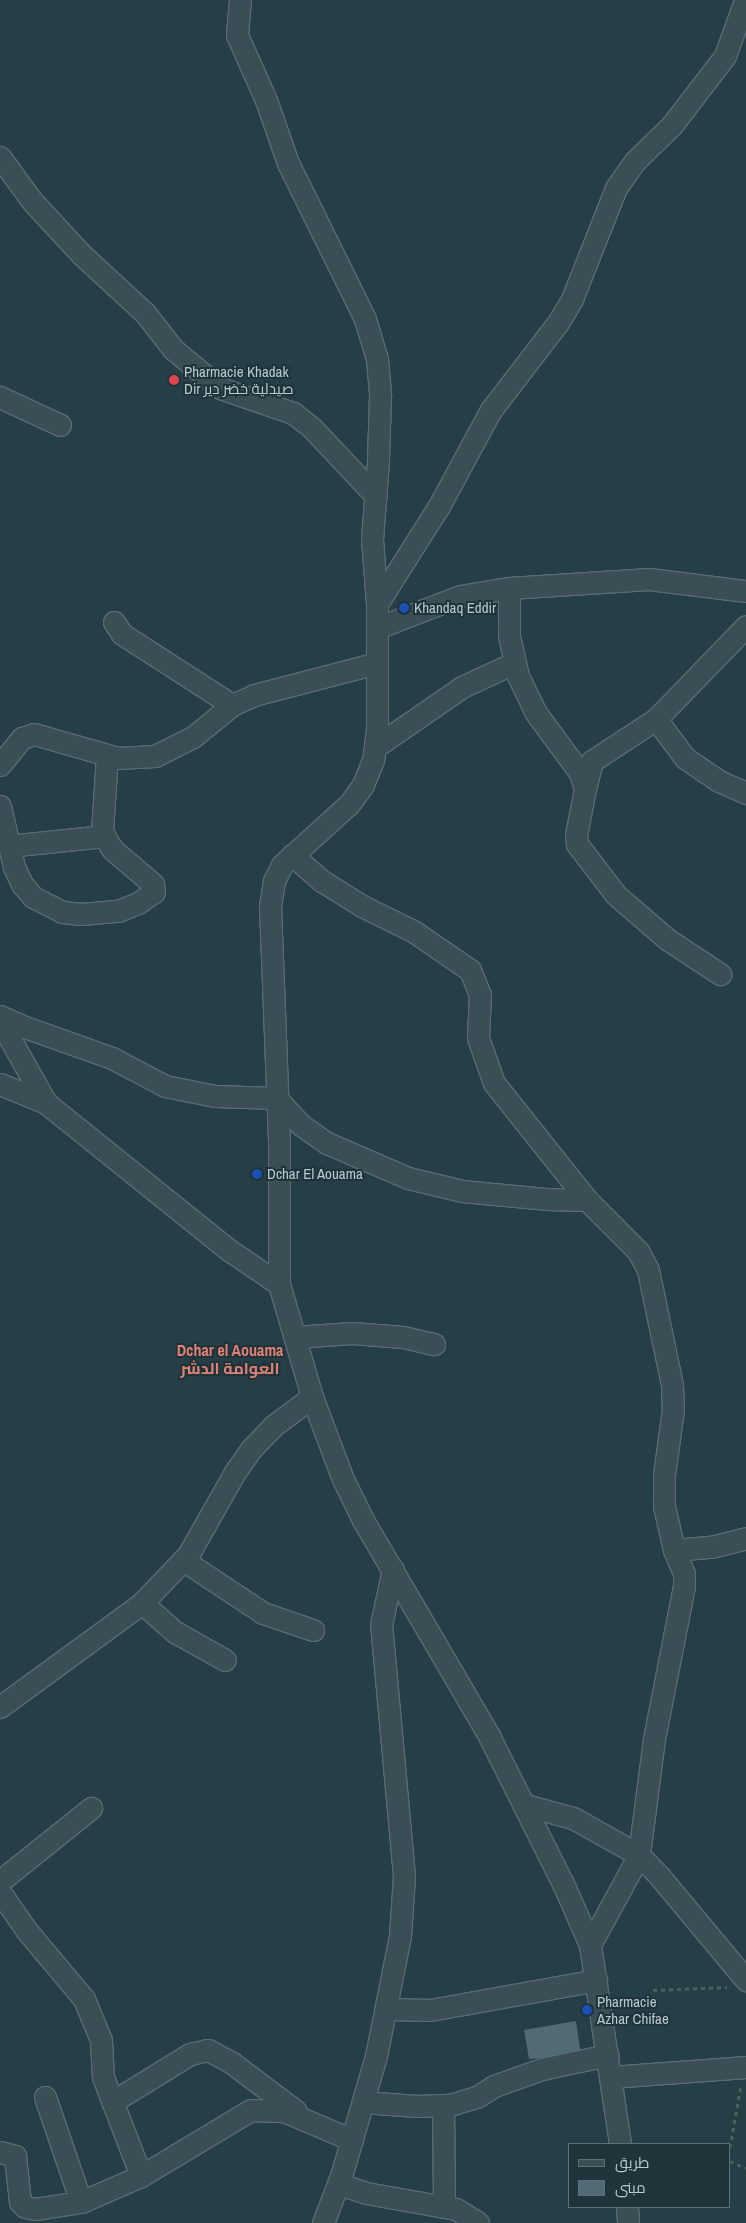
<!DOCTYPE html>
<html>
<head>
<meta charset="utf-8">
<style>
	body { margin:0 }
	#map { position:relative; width:746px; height:2223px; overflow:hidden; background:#263e46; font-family:"Archivo Narrow",Cairo,sans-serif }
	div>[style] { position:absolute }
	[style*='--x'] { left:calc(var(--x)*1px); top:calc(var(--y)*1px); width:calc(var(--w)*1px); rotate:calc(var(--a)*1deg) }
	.building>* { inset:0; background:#526a74 }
	.path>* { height:3px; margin-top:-1.5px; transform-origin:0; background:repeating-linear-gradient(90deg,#47635d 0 4px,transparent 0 8px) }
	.roads { filter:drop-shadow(1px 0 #596b73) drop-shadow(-1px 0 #596b73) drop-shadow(0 1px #596b73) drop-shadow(0 -1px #596b73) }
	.street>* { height:21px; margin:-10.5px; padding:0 10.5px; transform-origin:10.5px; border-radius:10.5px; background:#3b4e55 }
	.dots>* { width:14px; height:14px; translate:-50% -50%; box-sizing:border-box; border:2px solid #1f333b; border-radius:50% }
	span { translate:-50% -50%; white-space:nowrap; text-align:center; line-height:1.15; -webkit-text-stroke:4px #1f333b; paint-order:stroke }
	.poi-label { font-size:15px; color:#b9c8cf }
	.left { translate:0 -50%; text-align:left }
	.neighbourhood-label { font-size:16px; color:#e18174; font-weight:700 }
	.legend { position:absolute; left:568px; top:2143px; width:162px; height:65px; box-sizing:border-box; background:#1f333b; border:1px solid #5d6f76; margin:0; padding:6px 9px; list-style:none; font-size:15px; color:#b9c8cf }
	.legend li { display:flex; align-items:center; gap:10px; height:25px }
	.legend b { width:25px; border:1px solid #5d6f76 }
</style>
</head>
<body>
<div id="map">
	<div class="building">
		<div style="clip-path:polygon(576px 2021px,581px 2055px,529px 2059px,524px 2030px)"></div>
	</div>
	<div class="path">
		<div style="--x:653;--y:1990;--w:74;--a:-2.3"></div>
		<div style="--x:730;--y:2147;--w:62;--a:-79.8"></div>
		<div style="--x:730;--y:2161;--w:17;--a:24"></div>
	</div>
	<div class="roads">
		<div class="street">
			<div style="--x:240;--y:0;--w:35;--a:95"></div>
			<div style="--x:237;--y:35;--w:71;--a:66"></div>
			<div style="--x:266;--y:100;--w:67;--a:70.8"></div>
			<div style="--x:288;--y:163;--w:174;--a:63.7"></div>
			<div style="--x:365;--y:319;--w:42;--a:73.3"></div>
			<div style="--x:377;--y:359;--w:37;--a:85"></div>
			<div style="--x:380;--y:396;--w:65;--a:91.8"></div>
			<div style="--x:378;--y:461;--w:78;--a:94.4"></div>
			<div style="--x:372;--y:539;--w:65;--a:85.6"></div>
			<div style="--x:377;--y:604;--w:125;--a:90"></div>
			<div style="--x:377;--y:729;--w:31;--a:97"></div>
			<div style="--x:373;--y:760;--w:27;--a:112"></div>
			<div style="--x:363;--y:785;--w:24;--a:126"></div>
			<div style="--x:349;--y:804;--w:91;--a:137.7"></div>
			<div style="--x:282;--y:865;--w:18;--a:117"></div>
			<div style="--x:274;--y:881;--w:25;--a:99"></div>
			<div style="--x:270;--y:906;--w:235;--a:87.8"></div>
			<div style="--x:279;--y:1141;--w:143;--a:90"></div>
			<div style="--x:279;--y:1284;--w:118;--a:73.7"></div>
			<div style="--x:312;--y:1397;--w:85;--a:69.4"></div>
			<div style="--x:342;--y:1477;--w:48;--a:64"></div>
			<div style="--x:363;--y:1520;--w:250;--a:59.7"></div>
			<div style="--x:489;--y:1736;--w:170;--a:63.4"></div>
			<div style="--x:565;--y:1888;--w:62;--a:66.3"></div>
			<div style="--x:590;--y:1945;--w:201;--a:81.4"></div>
			<div style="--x:0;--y:157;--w:54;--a:54"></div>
			<div style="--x:32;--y:201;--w:72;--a:47.2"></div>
			<div style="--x:81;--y:254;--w:87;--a:42.7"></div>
			<div style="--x:145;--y:313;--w:46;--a:52.1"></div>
			<div style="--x:173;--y:349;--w:61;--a:39.7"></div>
			<div style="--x:220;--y:388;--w:77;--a:18.9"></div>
			<div style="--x:293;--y:413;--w:24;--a:38"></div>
			<div style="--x:312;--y:428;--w:93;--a:46.7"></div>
			<div style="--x:0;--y:397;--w:66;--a:25"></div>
			<div style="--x:509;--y:588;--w:48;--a:90"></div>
			<div style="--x:509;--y:636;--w:41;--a:77.3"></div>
			<div style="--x:518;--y:676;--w:41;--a:64.1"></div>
			<div style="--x:536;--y:713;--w:74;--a:53.7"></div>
			<div style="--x:580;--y:773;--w:17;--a:73"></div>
			<div style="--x:585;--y:789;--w:47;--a:101.1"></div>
			<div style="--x:576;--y:835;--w:9;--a:84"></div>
			<div style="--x:577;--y:844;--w:64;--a:52.6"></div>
			<div style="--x:616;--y:895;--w:67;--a:40.8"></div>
			<div style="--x:667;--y:939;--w:64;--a:33.4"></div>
			<div style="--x:377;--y:604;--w:116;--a:-57.7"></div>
			<div style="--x:439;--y:506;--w:109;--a:-61.6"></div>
			<div style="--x:491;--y:410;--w:112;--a:-52.6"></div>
			<div style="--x:559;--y:321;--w:26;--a:-59"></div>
			<div style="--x:572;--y:299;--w:119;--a:-68.4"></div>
			<div style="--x:616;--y:188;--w:33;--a:-55"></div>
			<div style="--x:635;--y:161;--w:52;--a:-44.2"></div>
			<div style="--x:672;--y:125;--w:87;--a:-52.5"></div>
			<div style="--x:725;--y:56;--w:59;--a:-70.3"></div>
			<div style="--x:114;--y:622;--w:14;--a:56"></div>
			<div style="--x:122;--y:634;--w:131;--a:32.8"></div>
			<div style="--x:377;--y:628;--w:89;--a:-21.1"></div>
			<div style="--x:460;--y:596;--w:50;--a:-9.3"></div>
			<div style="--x:509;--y:588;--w:140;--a:-3.7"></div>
			<div style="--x:649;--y:579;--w:98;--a:7.1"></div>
			<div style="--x:656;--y:719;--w:49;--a:53.4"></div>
			<div style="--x:685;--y:758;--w:41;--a:34.1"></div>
			<div style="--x:719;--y:781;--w:30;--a:24"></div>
			<div style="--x:375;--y:747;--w:106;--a:-34.6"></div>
			<div style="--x:462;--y:687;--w:57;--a:-24.8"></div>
			<div style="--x:0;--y:765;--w:35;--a:-51"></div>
			<div style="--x:22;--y:738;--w:13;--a:-18"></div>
			<div style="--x:34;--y:734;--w:87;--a:15.9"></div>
			<div style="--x:118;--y:758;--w:37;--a:-3"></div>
			<div style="--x:155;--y:756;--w:42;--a:-26.6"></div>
			<div style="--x:193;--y:737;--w:50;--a:-39.4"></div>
			<div style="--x:232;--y:705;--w:24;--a:-24"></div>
			<div style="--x:254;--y:695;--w:127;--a:-14.6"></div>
			<div style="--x:585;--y:789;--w:29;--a:-76"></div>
			<div style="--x:592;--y:761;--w:77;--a:-33.3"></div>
			<div style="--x:656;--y:719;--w:129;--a:-45.9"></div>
			<div style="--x:0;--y:806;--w:63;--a:77.1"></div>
			<div style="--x:14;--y:867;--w:19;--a:65"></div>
			<div style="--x:22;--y:884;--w:17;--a:50"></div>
			<div style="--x:33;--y:897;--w:33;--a:27"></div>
			<div style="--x:62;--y:912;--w:19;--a:6"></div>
			<div style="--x:81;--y:914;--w:37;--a:-5"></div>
			<div style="--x:118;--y:911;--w:22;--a:-22"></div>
			<div style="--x:138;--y:903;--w:19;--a:-35"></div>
			<div style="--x:154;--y:892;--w:8;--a:-97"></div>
			<div style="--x:153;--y:884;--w:54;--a:-139.5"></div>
			<div style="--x:112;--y:849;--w:20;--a:-120"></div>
			<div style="--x:102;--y:832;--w:77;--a:-86.3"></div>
			<div style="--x:8;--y:846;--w:97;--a:-5.9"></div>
			<div style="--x:292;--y:855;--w:40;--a:41"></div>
			<div style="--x:322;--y:881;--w:49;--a:31.8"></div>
			<div style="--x:364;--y:907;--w:55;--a:26.1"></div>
			<div style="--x:413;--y:931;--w:69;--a:34.4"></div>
			<div style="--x:470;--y:970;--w:27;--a:68"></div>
			<div style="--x:480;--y:995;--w:43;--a:92.7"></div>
			<div style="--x:478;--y:1038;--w:48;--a:70.4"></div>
			<div style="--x:494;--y:1083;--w:149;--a:51.5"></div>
			<div style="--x:587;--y:1200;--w:72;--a:45"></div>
			<div style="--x:638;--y:1251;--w:21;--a:62"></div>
			<div style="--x:648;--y:1270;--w:117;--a:78.2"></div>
			<div style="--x:672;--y:1385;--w:24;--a:88"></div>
			<div style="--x:673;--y:1409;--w:67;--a:97.8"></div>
			<div style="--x:664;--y:1475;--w:31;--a:90"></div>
			<div style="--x:664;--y:1506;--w:45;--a:77.2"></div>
			<div style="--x:674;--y:1550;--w:26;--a:67"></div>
			<div style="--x:684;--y:1574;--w:12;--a:90"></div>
			<div style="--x:684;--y:1586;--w:156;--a:101.1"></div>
			<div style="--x:654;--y:1739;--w:117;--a:97.4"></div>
			<div style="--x:639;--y:1855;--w:102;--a:118.6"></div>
			<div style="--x:0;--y:1016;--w:24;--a:24"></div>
			<div style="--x:22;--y:1026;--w:96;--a:19.6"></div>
			<div style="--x:112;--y:1058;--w:60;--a:27.8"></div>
			<div style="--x:165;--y:1086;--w:51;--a:11.3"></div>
			<div style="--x:215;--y:1096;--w:61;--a:1.9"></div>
			<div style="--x:276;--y:1098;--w:37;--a:47"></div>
			<div style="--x:301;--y:1125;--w:32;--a:35"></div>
			<div style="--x:327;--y:1143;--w:88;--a:23.4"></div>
			<div style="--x:408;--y:1178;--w:56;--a:13.5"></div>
			<div style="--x:462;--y:1191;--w:84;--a:5.4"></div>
			<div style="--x:546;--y:1199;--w:41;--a:1.4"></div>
			<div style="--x:0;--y:1021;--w:94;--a:60.7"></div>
			<div style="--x:0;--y:1084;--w:50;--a:22.4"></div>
			<div style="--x:46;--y:1103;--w:235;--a:38.8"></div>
			<div style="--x:229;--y:1250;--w:60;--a:34.2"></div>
			<div style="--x:295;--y:1337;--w:57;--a:-4"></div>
			<div style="--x:352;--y:1333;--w:51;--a:4.5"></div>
			<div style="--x:403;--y:1337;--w:32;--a:13"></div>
			<div style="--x:674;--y:1550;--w:37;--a:-5"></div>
			<div style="--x:711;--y:1547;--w:36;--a:-14"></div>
			<div style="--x:183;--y:1560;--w:96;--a:33.5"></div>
			<div style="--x:263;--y:1613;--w:53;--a:18.8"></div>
			<div style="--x:142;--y:1603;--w:44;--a:41.3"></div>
			<div style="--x:175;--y:1632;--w:57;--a:29.2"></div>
			<div style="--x:0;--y:1707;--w:176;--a:-36.2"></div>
			<div style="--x:142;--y:1603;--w:66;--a:-46.2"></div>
			<div style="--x:188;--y:1555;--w:95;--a:-60.5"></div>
			<div style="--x:235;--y:1472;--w:29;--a:-55"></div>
			<div style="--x:252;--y:1448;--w:30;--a:-46"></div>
			<div style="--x:273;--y:1426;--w:49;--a:-36.6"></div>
			<div style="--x:525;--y:1805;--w:50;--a:15.2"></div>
			<div style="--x:573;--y:1818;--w:76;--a:29.3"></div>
			<div style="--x:639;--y:1855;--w:32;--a:46"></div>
			<div style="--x:661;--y:1878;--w:133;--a:50.2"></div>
			<div style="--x:0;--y:1881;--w:117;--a:-38.7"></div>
			<div style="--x:0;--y:1892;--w:47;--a:55.3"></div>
			<div style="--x:27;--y:1931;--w:89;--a:50"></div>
			<div style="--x:84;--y:1999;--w:44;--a:67.5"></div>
			<div style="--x:101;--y:2040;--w:37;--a:87"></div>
			<div style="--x:103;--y:2077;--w:106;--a:69"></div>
			<div style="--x:387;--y:2009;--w:43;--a:1.3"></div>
			<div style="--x:430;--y:2010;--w:169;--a:-10.2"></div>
			<div style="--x:611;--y:2077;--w:135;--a:-4.2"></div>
			<div style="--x:45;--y:2097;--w:111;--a:71.1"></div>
			<div style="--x:112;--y:2102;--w:92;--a:-31.6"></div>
			<div style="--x:190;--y:2054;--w:18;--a:-13"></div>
			<div style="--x:208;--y:2050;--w:27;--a:28"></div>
			<div style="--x:232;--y:2063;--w:80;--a:36.9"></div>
			<div style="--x:363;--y:2102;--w:54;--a:4.2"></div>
			<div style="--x:417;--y:2106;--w:33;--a:-2"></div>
			<div style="--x:450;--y:2105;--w:28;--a:-17"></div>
			<div style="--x:477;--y:2097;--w:20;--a:-33"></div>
			<div style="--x:494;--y:2086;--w:51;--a:-19.5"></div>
			<div style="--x:542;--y:2069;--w:67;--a:-12"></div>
			<div style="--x:443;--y:2105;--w:102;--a:89.4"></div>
			<div style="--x:0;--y:2152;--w:16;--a:15"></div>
			<div style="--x:15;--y:2156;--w:46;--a:83.8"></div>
			<div style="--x:20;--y:2202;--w:7;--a:45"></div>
			<div style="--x:25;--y:2207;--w:10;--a:11"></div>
			<div style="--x:35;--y:2209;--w:47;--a:-8.7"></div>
			<div style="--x:81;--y:2202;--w:65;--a:-23.4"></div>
			<div style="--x:141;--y:2176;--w:128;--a:-31"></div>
			<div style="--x:251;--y:2110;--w:33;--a:2"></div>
			<div style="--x:284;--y:2111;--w:74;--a:23.1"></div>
			<div style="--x:339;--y:2184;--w:28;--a:18"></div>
			<div style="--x:366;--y:2193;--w:91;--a:10.1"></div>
			<div style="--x:456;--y:2209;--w:26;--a:32"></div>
			<div style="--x:627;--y:2207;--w:16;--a:86"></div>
			<div style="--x:323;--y:2223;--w:53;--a:-69.2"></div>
			<div style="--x:342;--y:2173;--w:122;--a:-73.8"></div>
			<div style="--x:376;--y:2056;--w:122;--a:-78.7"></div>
			<div style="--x:400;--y:1936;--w:60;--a:-86.2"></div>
			<div style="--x:404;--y:1876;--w:252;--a:-95.2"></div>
			<div style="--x:381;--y:1625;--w:57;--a:-77.9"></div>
		</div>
	</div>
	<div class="dots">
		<div style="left:174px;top:380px;background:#e0444e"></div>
		<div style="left:404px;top:608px;background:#1a4fb4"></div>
		<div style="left:257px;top:1174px;background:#1a4fb4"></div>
		<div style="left:587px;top:2010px;background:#1a4fb4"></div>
	</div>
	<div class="poi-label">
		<span class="left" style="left:184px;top:380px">Pharmacie Khadak<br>Dir صيدلية خضر دير</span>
		<span class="left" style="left:414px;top:608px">Khandaq Eddir</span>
		<span class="left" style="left:267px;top:1174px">Dchar El Aouama</span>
		<span class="left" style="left:597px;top:2010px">Pharmacie<br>Azhar Chifae</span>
	</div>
	<div class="neighbourhood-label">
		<span style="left:230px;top:1359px">Dchar el Aouama<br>العوامة الدشر</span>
	</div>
	<ul class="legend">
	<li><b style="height:6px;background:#3b4e55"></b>طريق</li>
	<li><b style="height:14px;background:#526a74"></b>مبنى</li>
	</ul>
</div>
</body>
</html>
